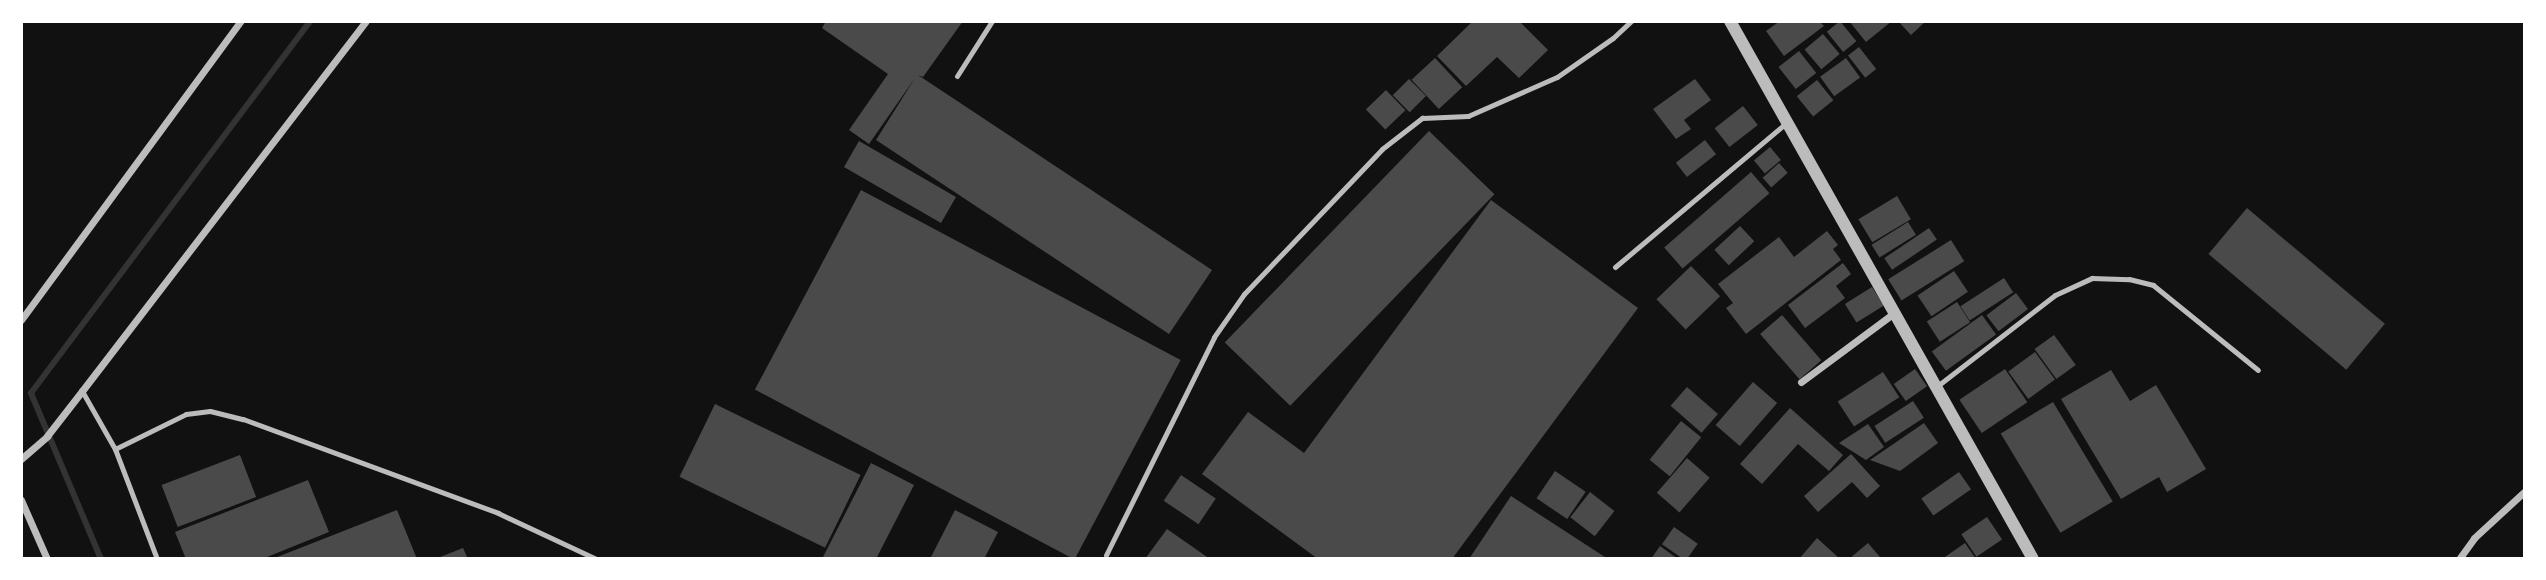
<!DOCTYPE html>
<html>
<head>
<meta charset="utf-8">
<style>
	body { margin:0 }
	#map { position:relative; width:2546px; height:580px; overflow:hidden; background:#111; font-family:Quicksand,sans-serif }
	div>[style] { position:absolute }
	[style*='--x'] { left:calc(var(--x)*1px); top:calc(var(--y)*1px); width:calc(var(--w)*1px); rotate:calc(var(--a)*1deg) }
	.stream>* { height:6px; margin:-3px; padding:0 3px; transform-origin:3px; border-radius:3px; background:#333 }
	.building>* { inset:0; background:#4a4a4a; transform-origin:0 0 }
	.service>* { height:5px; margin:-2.5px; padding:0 2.5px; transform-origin:2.5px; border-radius:2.5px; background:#bcbcbc }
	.minor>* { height:7px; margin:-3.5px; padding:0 3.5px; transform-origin:3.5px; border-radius:3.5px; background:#bcbcbc }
	.tertiary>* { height:12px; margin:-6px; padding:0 6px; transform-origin:6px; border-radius:6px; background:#bcbcbc }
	span { translate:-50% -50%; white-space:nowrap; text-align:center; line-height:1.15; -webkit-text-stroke:5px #fff; paint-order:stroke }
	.frame { position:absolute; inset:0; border:23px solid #fff; pointer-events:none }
</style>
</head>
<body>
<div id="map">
	<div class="stream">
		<div style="--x:101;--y:559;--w:180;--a:-112.9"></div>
		<div style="--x:31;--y:393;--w:465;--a:-53.1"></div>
	</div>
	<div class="building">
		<div style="clip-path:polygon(826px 21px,963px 21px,923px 77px,918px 75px,1212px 270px,1169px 334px,876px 140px,915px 78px,869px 144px,849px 130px,888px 74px,822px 28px)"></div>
		<div style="clip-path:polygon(1473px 21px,1519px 21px,1548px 50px,1519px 78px,1497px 57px,1466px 86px,1437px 56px)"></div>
		<div style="clip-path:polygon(1780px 21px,1819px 21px,1824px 26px,1784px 56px,1766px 31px)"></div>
		<div style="left:1840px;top:21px;width:26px;height:17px;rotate:51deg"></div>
		<div style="clip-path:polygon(1849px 21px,1892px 21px,1866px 42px)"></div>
		<div style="clip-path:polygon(1898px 21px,1926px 21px,1911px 35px)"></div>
		<div style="left:1823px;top:34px;width:26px;height:24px;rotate:50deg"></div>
		<div style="left:1859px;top:47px;width:28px;height:14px;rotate:52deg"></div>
		<div style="left:1799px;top:51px;width:28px;height:26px;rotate:52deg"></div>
		<div style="left:1435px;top:58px;width:40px;height:32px;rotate:47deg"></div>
		<div style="left:1846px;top:58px;width:24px;height:32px;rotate:54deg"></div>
		<div style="left:1409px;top:79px;width:24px;height:23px;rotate:45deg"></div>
		<div style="clip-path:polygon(1695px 79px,1711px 100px,1684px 120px,1691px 129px,1676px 139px,1653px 109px)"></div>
		<div style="left:1817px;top:80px;width:26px;height:26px;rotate:51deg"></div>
		<div style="left:1386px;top:90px;width:28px;height:28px;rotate:46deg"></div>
		<div style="left:1743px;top:106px;width:24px;height:36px;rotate:52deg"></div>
		<div style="left:1429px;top:131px;width:91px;height:294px;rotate:44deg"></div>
		<div style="left:1705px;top:140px;width:18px;height:37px;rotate:52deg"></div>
		<div style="left:859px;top:141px;width:112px;height:30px;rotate:30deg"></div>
		<div style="left:1770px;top:147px;width:17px;height:21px;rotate:50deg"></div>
		<div style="left:1779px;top:163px;width:13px;height:22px;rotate:48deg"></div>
		<div style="left:1751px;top:172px;width:28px;height:115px;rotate:49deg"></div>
		<div style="left:861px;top:190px;width:362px;height:226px;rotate:28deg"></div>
		<div style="left:1897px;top:196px;width:27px;height:45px;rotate:59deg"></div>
		<div style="clip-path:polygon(1491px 200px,1638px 308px,1452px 559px,1318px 559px,1202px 474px,1248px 412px,1304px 453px)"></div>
		<div style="left:2247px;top:208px;width:180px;height:60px;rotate:40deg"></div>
		<div style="left:1908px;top:222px;width:15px;height:43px;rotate:58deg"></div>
		<div style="left:1740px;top:226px;width:21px;height:35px;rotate:47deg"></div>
		<div style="left:1929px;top:228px;width:14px;height:54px;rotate:56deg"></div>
		<div style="clip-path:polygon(1827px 231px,1838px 245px,1833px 249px,1841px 260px,1746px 334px,1726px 308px,1733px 303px,1718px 284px,1779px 237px,1794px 257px)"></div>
		<div style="left:1951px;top:240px;width:25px;height:74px;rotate:58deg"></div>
		<div style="clip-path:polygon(1843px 263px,1851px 274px,1836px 286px,1845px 298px,1805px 328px,1788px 305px)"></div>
		<div style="left:1691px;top:266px;width:42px;height:48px;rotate:46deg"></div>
		<div style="left:1954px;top:271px;width:25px;height:44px;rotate:56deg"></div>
		<div style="left:2004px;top:278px;width:17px;height:52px;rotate:57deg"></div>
		<div style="left:1872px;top:287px;width:22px;height:32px;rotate:58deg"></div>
		<div style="left:2016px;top:293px;width:20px;height:37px;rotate:53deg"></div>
		<div style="left:1957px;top:302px;width:24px;height:36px;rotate:57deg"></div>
		<div style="left:1782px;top:315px;width:60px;height:29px;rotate:49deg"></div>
		<div style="left:1982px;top:315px;width:24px;height:62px;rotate:54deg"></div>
		<div style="left:2054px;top:335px;width:37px;height:24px;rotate:54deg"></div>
		<div style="left:2035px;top:352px;width:34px;height:33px;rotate:54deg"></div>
		<div style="left:1915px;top:369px;width:21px;height:26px;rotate:55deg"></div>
		<div style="left:2005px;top:369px;width:40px;height:55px;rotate:56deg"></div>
		<div style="clip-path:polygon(2111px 370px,2130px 401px,2156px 385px,2206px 469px,2167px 492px,2159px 477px,2121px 499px,2061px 399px)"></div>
		<div style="left:1883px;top:372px;width:30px;height:54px;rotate:57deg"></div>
		<div style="left:1753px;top:382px;width:32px;height:57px;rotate:41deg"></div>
		<div style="left:1687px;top:387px;width:41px;height:25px;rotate:41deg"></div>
		<div style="left:1913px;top:401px;width:20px;height:46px;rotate:57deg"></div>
		<div style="left:2053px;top:402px;width:116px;height:61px;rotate:59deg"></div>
		<div style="left:715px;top:404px;width:162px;height:81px;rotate:26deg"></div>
		<div style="clip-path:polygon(1790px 408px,1843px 455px,1829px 471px,1798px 444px,1762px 484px,1740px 464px)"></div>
		<div style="left:1681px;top:421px;width:26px;height:50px;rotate:39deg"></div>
		<div style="clip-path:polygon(1924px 423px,1938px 443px,1900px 471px,1870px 460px)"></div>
		<div style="clip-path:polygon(1868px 424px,1884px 447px,1866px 460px,1839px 443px)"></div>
		<div style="clip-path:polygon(1851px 454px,1880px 486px,1867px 498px,1852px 482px,1818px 512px,1804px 496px)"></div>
		<div style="left:240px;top:455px;width:45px;height:84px;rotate:69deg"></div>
		<div style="left:1687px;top:458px;width:30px;height:46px;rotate:41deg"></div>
		<div style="clip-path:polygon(871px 463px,914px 485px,876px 559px,822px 559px)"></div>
		<div style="left:1555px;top:471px;width:37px;height:33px;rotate:34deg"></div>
		<div style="left:1959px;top:472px;width:21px;height:46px;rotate:55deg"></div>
		<div style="left:1181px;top:475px;width:42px;height:31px;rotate:34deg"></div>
		<div style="clip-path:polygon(308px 480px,329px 532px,262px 559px,186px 559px,175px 532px)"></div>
		<div style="left:1590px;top:492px;width:31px;height:32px;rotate:38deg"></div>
		<div style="clip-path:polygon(1511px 496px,1608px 559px,1469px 559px)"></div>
		<div style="clip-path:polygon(397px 510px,417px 559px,272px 559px)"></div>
		<div style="clip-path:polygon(955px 510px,998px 532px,984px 559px,930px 559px)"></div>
		<div style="left:1987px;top:517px;width:27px;height:31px;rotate:56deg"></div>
		<div style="left:1674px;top:527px;width:29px;height:21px;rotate:35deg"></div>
		<div style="clip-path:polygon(1167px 529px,1210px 559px,1145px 559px)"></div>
		<div style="clip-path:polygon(1817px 538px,1840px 559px,1799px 559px)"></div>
		<div style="clip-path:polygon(1868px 543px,1880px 557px,1849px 559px)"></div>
		<div style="clip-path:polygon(1965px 543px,1976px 559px,1942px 559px)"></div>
		<div style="clip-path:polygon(1660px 546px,1678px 559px,1651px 559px)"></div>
		<div style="clip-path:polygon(463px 548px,468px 559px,435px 559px)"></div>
	</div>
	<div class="service">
		<div style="--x:957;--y:76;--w:65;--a:-57.5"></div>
		<div style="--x:1615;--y:267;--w:225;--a:-40.1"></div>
		<div style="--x:1936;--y:387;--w:150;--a:-37.7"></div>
		<div style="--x:2055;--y:295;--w:41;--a:-24.7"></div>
		<div style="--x:2092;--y:278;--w:37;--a:2"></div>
		<div style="--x:2129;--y:279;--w:25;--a:14"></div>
		<div style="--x:2153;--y:285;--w:135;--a:39"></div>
		<div style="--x:82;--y:391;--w:67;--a:60.4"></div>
		<div style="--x:115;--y:449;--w:118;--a:69.1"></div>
		<div style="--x:115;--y:449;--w:79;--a:-26.2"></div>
		<div style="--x:186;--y:414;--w:24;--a:-7"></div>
		<div style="--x:210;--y:411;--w:34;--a:14"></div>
		<div style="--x:243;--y:419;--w:272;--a:20.2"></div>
		<div style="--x:498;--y:513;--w:108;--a:25.1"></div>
		<div style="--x:1106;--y:555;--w:243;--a:-63.6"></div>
		<div style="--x:1214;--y:337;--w:52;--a:-55.1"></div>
		<div style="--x:1244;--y:294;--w:200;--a:-46.4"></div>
		<div style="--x:1382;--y:149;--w:51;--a:-37.8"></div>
		<div style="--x:1422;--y:118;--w:46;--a:-2.5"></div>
		<div style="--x:1468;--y:116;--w:97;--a:-23.7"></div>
		<div style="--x:1557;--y:77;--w:68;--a:-34.9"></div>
		<div style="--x:1613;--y:38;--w:25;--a:-43"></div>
	</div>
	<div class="minor">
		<div style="--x:21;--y:320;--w:371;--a:-53.7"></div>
		<div style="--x:1801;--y:382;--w:116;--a:-36.6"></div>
		<div style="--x:21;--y:459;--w:35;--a:-41"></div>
		<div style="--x:47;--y:436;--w:57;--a:-52.1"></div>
		<div style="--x:82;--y:391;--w:466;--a:-52.5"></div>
		<div style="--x:21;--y:500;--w:64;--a:66.2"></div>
		<div style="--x:2459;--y:559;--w:26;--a:-54"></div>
		<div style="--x:2474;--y:538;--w:69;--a:-42.7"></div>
	</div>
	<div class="tertiary">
		<div style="--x:1730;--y:21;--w:617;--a:60.61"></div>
	</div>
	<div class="frame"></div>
</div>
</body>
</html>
